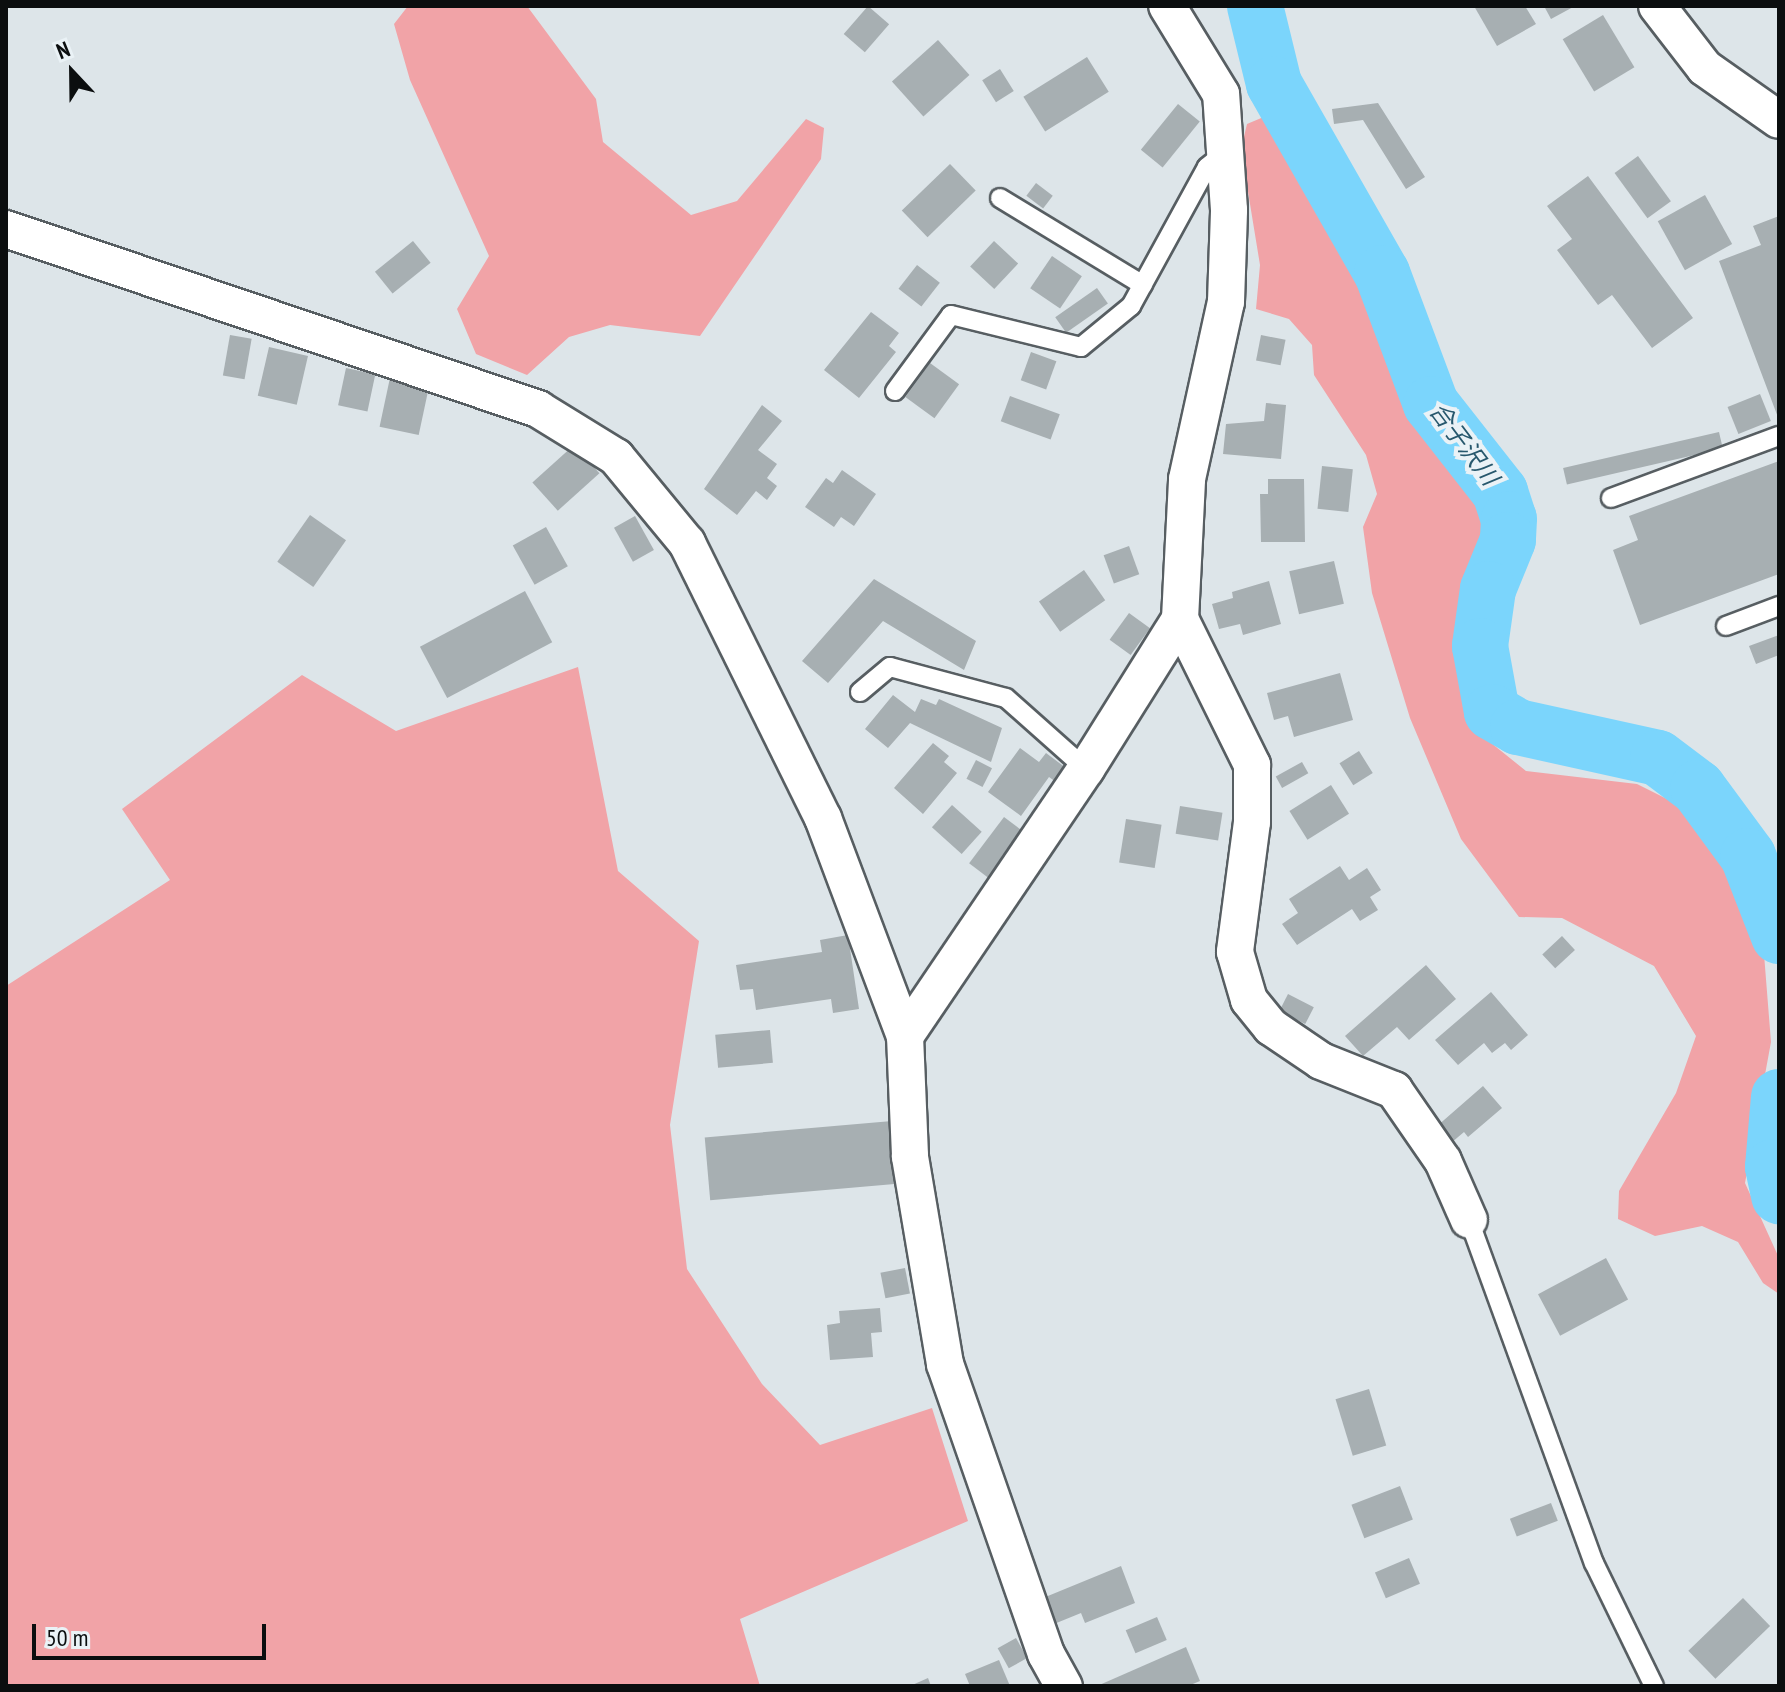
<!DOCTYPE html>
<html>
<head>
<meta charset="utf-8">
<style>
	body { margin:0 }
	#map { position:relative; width:1785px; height:1692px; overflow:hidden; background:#dde5e9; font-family:"PT Sans Narrow","Noto Sans JP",sans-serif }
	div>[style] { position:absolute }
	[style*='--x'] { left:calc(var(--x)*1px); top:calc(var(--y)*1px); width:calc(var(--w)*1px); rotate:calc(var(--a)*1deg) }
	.green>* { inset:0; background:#f1a3a7 }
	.river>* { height:56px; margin:-28px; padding:0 28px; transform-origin:28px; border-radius:28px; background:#7bd5fc }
	.building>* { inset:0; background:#a7afb2; transform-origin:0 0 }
	.roads { filter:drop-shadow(2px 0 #575e62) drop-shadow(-2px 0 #575e62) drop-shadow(0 2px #575e62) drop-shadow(0 -2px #575e62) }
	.lane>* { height:18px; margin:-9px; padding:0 9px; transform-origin:9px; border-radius:9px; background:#fff }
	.street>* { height:36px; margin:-18px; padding:0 18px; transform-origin:18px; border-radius:18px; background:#fff }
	span { translate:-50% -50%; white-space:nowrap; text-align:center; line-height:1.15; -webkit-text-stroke:8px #eaf2f6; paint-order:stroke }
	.water-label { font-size:24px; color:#27586d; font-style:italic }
	.frame { position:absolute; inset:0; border:8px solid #0b0e0f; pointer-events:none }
	.north { position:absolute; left:32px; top:32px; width:80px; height:80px; -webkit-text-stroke:6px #eaf2f6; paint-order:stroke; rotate:338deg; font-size:22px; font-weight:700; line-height:32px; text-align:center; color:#0b0e0f }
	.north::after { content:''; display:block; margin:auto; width:28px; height:36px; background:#0b0e0f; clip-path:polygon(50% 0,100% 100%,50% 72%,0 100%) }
	.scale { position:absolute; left:32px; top:1624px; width:234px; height:36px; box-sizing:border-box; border:4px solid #0b0e0f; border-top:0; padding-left:10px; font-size:24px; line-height:28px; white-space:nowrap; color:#0b0e0f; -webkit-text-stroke:6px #eaf2f6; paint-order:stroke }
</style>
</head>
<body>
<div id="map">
	<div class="green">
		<div style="clip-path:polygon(408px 6px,527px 6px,596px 99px,603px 142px,691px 215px,737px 201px,806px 119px,824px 128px,821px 159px,700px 336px,610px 325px,569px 337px,527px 375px,476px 354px,457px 309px,489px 256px,410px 80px,394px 24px)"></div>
		<div style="clip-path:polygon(1266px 116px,1303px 170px,1439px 432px,1488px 484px,1496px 541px,1476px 579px,1458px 634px,1470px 726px,1526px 771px,1637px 784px,1687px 809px,1721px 858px,1764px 954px,1771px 1042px,1745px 1183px,1779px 1258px,1779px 1294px,1763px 1283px,1738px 1242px,1702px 1226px,1655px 1236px,1618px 1219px,1619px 1191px,1676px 1093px,1696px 1036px,1654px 966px,1562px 918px,1519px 917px,1461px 839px,1410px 718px,1372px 593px,1363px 527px,1377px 494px,1366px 455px,1314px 375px,1312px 345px,1289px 319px,1256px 309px,1260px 265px,1241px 149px,1247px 124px)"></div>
		<div style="clip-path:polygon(578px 667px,618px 871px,699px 941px,670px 1125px,687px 1269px,762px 1384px,820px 1445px,932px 1408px,968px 1521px,740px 1619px,760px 1686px,6px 1686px,6px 986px,170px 880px,122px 809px,302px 675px,396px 731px)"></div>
	</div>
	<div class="river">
		<div style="--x:1255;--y:6;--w:80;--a:76.3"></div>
		<div style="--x:1274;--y:84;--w:218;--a:60.3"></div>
		<div style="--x:1382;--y:273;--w:140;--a:69.5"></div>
		<div style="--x:1431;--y:404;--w:112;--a:51.9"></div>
		<div style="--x:1500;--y:492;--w:28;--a:72"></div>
		<div style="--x:1509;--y:519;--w:21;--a:93"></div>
		<div style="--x:1508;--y:540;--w:53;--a:112.2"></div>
		<div style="--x:1488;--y:589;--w:58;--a:98"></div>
		<div style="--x:1480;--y:646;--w:67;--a:79.7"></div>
		<div style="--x:1492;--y:712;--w:30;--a:30"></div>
		<div style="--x:1518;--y:727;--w:143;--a:12.5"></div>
		<div style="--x:1658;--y:758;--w:50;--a:36.9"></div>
		<div style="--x:1698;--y:788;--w:84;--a:53.7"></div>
		<div style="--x:1748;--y:856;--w:86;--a:68.8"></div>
		<div style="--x:1779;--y:1097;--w:70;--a:94.9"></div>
		<div style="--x:1773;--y:1167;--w:30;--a:78"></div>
	</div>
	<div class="building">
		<div style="left:868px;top:6px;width:28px;height:37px;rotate:41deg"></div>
		<div style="clip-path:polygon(1474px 6px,1525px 6px,1536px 24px,1497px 46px)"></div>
		<div style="clip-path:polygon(1544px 6px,1575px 6px,1551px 19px)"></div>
		<div style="left:1603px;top:15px;width:61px;height:47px;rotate:59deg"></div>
		<div style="left:938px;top:40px;width:47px;height:62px;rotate:48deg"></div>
		<div style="left:1087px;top:57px;width:41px;height:75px;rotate:58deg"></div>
		<div style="left:1000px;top:69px;width:26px;height:21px;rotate:58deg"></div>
		<div style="clip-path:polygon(1378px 103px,1425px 177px,1406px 189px,1363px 120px,1334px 124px,1332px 109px)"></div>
		<div style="left:1178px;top:104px;width:28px;height:59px;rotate:39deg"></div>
		<div style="left:1638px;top:156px;width:56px;height:29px;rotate:54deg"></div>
		<div style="left:950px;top:164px;width:37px;height:67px;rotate:46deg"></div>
		<div style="clip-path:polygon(1588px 176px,1693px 318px,1652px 348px,1612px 295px,1598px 305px,1557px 250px,1572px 239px,1547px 206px)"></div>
		<div style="left:1036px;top:183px;width:21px;height:16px;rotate:37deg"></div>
		<div style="left:1705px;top:195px;width:56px;height:54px;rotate:61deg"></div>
		<div style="clip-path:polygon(1779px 216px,1779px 420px,1719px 261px,1761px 245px,1753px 226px)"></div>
		<div style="left:413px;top:241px;width:28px;height:49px;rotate:51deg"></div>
		<div style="left:994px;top:241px;width:33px;height:35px;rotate:43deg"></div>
		<div style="left:1052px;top:256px;width:36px;height:39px;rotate:34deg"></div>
		<div style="left:917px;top:265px;width:29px;height:30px;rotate:38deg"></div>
		<div style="left:1097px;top:288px;width:19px;height:51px;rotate:55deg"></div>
		<div style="clip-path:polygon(871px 312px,899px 333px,889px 346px,896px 352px,859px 398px,824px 370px)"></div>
		<div style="left:230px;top:335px;width:22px;height:41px;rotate:10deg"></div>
		<div style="left:1261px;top:335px;width:25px;height:26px;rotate:11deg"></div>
		<div style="left:269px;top:347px;width:40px;height:50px;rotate:13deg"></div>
		<div style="left:1031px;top:352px;width:27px;height:30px;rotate:20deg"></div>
		<div style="left:930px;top:363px;width:36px;height:42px;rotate:36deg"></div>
		<div style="left:346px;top:368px;width:30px;height:38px;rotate:12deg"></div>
		<div style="left:391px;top:373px;width:40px;height:55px;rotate:12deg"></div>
		<div style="left:1760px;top:394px;width:29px;height:35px;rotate:68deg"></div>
		<div style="left:1010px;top:396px;width:53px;height:27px;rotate:20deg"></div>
		<div style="clip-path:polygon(1266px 403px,1286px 405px,1281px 459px,1223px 454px,1226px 424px,1264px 421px)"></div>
		<div style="clip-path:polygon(762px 405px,782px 421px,758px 450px,777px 464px,767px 478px,777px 486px,767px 500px,756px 491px,737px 515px,704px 489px)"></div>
		<div style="left:1719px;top:432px;width:17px;height:160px;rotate:77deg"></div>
		<div style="left:574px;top:445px;width:38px;height:56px;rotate:48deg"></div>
		<div style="clip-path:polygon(1779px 461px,1779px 574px,1640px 625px,1613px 550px,1638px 540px,1629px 516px)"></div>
		<div style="left:1322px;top:466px;width:31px;height:43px;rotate:6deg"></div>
		<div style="clip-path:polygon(842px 470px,876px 494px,854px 526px,841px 517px,834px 527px,805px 507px,826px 478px,833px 483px)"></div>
		<div style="clip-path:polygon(1268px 479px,1304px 479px,1305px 542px,1261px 542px,1260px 494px,1268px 494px)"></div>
		<div style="left:310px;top:515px;width:44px;height:57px;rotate:35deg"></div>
		<div style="left:635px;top:516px;width:39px;height:24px;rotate:61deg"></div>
		<div style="left:546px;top:527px;width:45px;height:38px;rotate:61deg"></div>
		<div style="left:1129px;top:546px;width:30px;height:27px;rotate:70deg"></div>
		<div style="left:1334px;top:561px;width:44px;height:46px;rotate:77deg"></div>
		<div style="left:1084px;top:570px;width:37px;height:55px;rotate:55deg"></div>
		<div style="clip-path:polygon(874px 579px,976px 641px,964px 670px,883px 621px,828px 683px,802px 661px)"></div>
		<div style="clip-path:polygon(1269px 581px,1281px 624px,1243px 635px,1240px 624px,1219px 629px,1212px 604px,1233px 598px,1232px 592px)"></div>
		<div style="left:525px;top:591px;width:58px;height:119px;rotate:62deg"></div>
		<div style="left:1129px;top:613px;width:26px;height:33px;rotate:36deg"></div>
		<div style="clip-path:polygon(1779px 635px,1779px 655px,1756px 664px,1749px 646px)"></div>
		<div style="clip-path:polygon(1340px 673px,1353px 720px,1294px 737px,1288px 716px,1274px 720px,1267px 693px)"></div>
		<div style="clip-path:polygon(893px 695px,915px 712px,921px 699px,936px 705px,939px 699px,1002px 728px,991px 762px,910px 723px,888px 748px,865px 729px)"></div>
		<div style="clip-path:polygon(933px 743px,949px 756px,944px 762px,957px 773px,923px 814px,894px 788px)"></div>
		<div style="clip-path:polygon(1020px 748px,1039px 762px,1046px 753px,1066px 768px,1056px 782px,1049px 777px,1021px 816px,988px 792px)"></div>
		<div style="left:1359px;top:751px;width:26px;height:23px;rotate:58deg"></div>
		<div style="left:976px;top:760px;width:18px;height:21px;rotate:27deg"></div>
		<div style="left:1302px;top:762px;width:13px;height:30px;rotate:61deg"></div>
		<div style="left:1331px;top:785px;width:34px;height:49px;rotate:58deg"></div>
		<div style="left:952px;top:805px;width:40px;height:30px;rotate:42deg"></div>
		<div style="left:1180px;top:806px;width:43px;height:28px;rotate:9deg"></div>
		<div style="left:1004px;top:817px;width:26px;height:58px;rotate:37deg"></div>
		<div style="left:1126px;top:819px;width:36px;height:44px;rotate:9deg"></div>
		<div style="clip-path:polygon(1340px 866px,1349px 880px,1367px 868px,1381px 890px,1370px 897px,1378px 910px,1360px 921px,1352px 909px,1297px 945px,1282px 924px,1298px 913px,1289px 899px)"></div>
		<div style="clip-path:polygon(848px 935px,859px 1009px,833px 1013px,831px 999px,756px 1010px,753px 989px,740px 990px,736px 965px,822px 952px,820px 940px)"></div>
		<div style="left:1562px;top:936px;width:19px;height:27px;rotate:47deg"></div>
		<div style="clip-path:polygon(1426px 965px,1456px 999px,1409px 1040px,1397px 1027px,1363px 1056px,1345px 1036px)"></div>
		<div style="clip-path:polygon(1491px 992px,1528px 1035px,1511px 1050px,1505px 1043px,1492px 1053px,1484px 1043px,1458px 1065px,1435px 1040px)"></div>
		<div style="left:1288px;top:994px;width:29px;height:19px;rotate:27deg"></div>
		<div style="left:770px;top:1030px;width:33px;height:55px;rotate:85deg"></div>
		<div style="clip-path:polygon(1483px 1086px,1502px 1108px,1468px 1137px,1464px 1132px,1451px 1143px,1436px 1127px)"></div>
		<div style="left:892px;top:1121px;width:63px;height:188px;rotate:85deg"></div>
		<div style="left:1606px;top:1258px;width:47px;height:77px;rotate:62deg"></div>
		<div style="left:905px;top:1268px;width:26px;height:25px;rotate:79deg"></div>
		<div style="clip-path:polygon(880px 1308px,882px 1332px,871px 1333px,873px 1357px,830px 1360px,827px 1325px,840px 1323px,839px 1311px)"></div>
		<div style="left:1369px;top:1389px;width:59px;height:35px;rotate:73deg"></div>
		<div style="left:1400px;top:1486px;width:36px;height:52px;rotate:69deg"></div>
		<div style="left:1551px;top:1503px;width:19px;height:44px;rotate:69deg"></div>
		<div style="left:1409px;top:1558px;width:28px;height:37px;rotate:67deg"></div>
		<div style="clip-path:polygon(1121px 1566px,1135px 1603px,1085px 1623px,1081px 1613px,1054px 1624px,1043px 1598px)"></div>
		<div style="left:1743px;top:1598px;width:39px;height:76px;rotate:46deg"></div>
		<div style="left:1157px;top:1617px;width:25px;height:34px;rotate:67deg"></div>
		<div style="left:1016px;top:1638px;width:23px;height:21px;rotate:61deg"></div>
		<div style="clip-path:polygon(1186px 1647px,1200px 1681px,1188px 1686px,1097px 1686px)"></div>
		<div style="clip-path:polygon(999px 1660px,1010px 1686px,970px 1686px,965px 1674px)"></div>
		<div style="clip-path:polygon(928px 1678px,931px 1686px,910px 1686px)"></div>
	</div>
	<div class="roads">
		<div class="lane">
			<div style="--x:1000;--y:198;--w:167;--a:31.3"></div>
			<div style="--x:895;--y:391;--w:94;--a:-53.6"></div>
			<div style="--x:951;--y:315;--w:134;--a:13.8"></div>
			<div style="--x:1081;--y:347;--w:65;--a:-39.4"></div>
			<div style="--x:1131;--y:306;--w:158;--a:-61.3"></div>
			<div style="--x:1207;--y:167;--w:22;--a:-39"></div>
			<div style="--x:1611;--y:498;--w:179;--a:-20.3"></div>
			<div style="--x:1726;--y:626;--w:57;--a:-20.7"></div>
			<div style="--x:860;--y:692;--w:39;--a:-40"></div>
			<div style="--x:890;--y:667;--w:120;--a:15"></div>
			<div style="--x:1006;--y:698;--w:107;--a:41.6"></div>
			<div style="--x:1469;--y:1220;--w:365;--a:70"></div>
			<div style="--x:1594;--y:1563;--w:137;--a:64"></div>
		</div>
		<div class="street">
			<div style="--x:1657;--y:6;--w:78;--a:52.3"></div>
			<div style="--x:1705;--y:68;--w:90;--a:35.1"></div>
			<div style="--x:6;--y:229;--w:562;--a:18.69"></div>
			<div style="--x:538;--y:409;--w:92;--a:31.6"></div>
			<div style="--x:616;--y:457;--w:112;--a:50.5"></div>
			<div style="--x:687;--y:543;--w:307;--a:63.7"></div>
			<div style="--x:823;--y:818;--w:233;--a:69.4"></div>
			<div style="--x:905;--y:1036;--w:121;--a:87.6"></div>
			<div style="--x:910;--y:1157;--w:210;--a:80.4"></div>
			<div style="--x:945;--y:1364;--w:307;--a:70.8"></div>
			<div style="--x:1046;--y:1654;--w:37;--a:61"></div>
			<div style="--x:1180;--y:619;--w:163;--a:63.7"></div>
			<div style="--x:1252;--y:765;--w:57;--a:90"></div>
			<div style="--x:1252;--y:822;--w:131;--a:97.5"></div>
			<div style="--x:1235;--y:952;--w:50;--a:73.7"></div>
			<div style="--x:1249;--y:1000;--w:35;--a:51"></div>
			<div style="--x:1271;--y:1027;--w:60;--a:34.2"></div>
			<div style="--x:1321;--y:1061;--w:79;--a:21.7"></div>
			<div style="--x:1394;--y:1090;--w:86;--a:55.4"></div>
			<div style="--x:1443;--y:1161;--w:64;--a:66.2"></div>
			<div style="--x:905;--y:1036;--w:323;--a:-55.9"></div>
			<div style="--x:1086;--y:769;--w:177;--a:-57.9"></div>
			<div style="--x:1180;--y:619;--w:140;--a:-87.1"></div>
			<div style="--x:1187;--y:479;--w:181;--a:-77.6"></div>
			<div style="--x:1226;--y:302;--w:92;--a:-88.1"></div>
			<div style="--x:1229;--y:210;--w:116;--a:-93.9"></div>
			<div style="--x:1221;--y:94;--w:103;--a:-121.5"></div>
		</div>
	</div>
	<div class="water-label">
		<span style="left:1464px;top:444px;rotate:53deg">合子沢川</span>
	</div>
	<div class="frame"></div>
	<div class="north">N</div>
	<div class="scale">50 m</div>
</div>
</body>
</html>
